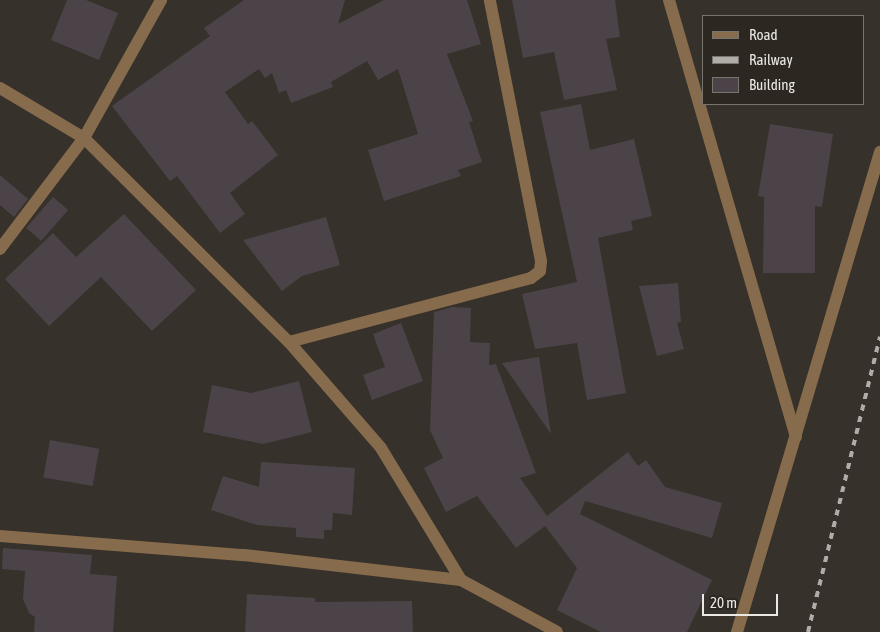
<!DOCTYPE html>
<html>
<head>
<meta charset="utf-8">
<style>
	body { margin:0 }
	#map { position:relative; width:880px; height:632px; overflow:hidden; background:#36312a; font-family:"Asap Condensed",sans-serif }
	div>[style] { position:absolute }
	[style*='--x'] { left:calc(var(--x)*1px); top:calc(var(--y)*1px); width:calc(var(--w)*1px); rotate:calc(var(--a)*1deg) }
	.building>* { inset:0; background:#4c4348; transform-origin:0 0 }
	.minor>* { height:12px; margin:-6px; padding:0 6px; transform-origin:6px; border-radius:6px; background:#876b4d }
	.tertiary>* { height:12px; margin:-6px; padding:0 6px; transform-origin:6px; border-radius:6px; background:#876b4d }
	.rail>* { height:4px; margin-top:-2px; transform-origin:0; background:repeating-linear-gradient(90deg,#b1aca7 0 6px,transparent 0 12px) }
	span { translate:-50% -50%; white-space:nowrap; text-align:center; line-height:1.15; -webkit-text-stroke:4px #2c2720; paint-order:stroke }
	.legend { position:absolute; left:702px; top:15px; width:162px; height:90px; box-sizing:border-box; background:#2c2720; border:1px solid #78746e; margin:0; padding:6px 9px; list-style:none; font-size:15px; color:#ebe7e3 }
	.legend li { display:flex; align-items:center; gap:10px; height:25px }
	.legend b { width:25px; border:1px solid #78746e }
	.scale { position:absolute; left:702px; top:594px; width:76px; height:22px; box-sizing:border-box; border:2px solid #ebe7e3; border-top:0; padding-left:6px; font-size:15px; line-height:18px; white-space:nowrap; color:#ebe7e3; -webkit-text-stroke:4px #2c2720; paint-order:stroke }
</style>
</head>
<body>
<div id="map">
	<div class="building">
		<div style="clip-path:polygon(67px 0,86px 0,118px 13px,99px 60px,51px 40px)"></div>
		<div style="clip-path:polygon(244px 0,345px 0,338px 24px,384px 0,467px 0,481px 44px,447px 54px,473px 121px,469px 122px,482px 162px,458px 170px,461px 176px,384px 201px,368px 150px,418px 134px,398px 69px,378px 80px,367px 61px,331px 82px,333px 87px,291px 103px,286px 90px,279px 93px,272px 73px,265px 78px,259px 69px,225px 92px,248px 124px,252px 121px,278px 155px,230px 193px,245px 214px,220px 233px,177px 176px,170px 181px,112px 106px,210px 36px,204px 28px)"></div>
		<div style="clip-path:polygon(512px 0,615px 0,620px 37px,606px 39px,617px 90px,564px 100px,554px 52px,523px 58px)"></div>
		<div style="clip-path:polygon(581px 104px,590px 150px,634px 139px,652px 216px,631px 221px,633px 230px,598px 238px,626px 393px,587px 400px,577px 343px,535px 349px,522px 294px,577px 282px,540px 112px)"></div>
		<div style="clip-path:polygon(770px 124px,833px 134px,822px 207px,815px 206px,815px 273px,763px 273px,764px 197px,758px 196px)"></div>
		<div style="clip-path:polygon(0 175px,28px 199px,14px 217px,0 205px)"></div>
		<div style="left:53px;top:197px;width:20px;height:41px;rotate:41deg"></div>
		<div style="clip-path:polygon(124px 214px,196px 290px,152px 331px,101px 277px,49px 326px,5px 279px,53px 233px,76px 257px)"></div>
		<div style="clip-path:polygon(326px 217px,340px 265px,302px 276px,282px 291px,243px 240px)"></div>
		<div style="clip-path:polygon(678px 283px,681px 322px,677px 323px,684px 349px,657px 356px,639px 286px)"></div>
		<div style="clip-path:polygon(452px 307px,471px 308px,470px 342px,490px 343px,489px 365px,496px 364px,536px 473px,520px 478px,547px 516px,628px 452px,638px 466px,646px 460px,665px 487px,722px 503px,712px 538px,585px 501px,580px 514px,712px 580px,687px 632px,601px 632px,557px 610px,577px 568px,545px 526px,516px 548px,477px 496px,446px 512px,424px 468px,443px 458px,430px 430px,434px 312px)"></div>
		<div style="clip-path:polygon(401px 323px,423px 381px,372px 400px,363px 375px,385px 367px,373px 334px)"></div>
		<div style="clip-path:polygon(539px 357px,551px 434px,502px 363px)"></div>
		<div style="clip-path:polygon(299px 381px,312px 432px,263px 444px,203px 432px,212px 385px,251px 393px)"></div>
		<div style="left:50px;top:440px;width:50px;height:38px;rotate:10deg"></div>
		<div style="clip-path:polygon(261px 462px,355px 468px,352px 515px,333px 513px,332px 530px,324px 530px,324px 539px,296px 537px,296px 528px,257px 525px,211px 510px,223px 476px,259px 487px)"></div>
		<div style="clip-path:polygon(3px 548px,92px 555px,90px 574px,117px 576px,113px 632px,34px 632px,35px 617px,29px 613px,23px 599px,25px 571px,2px 569px)"></div>
		<div style="clip-path:polygon(247px 594px,315px 598px,315px 602px,412px 601px,413px 632px,245px 632px)"></div>
	</div>
	<div class="minor">
		<div style="--x:669;--y:0;--w:455;--a:73.8"></div>
		<div style="--x:0;--y:88;--w:98;--a:30.8"></div>
		<div style="--x:84;--y:138;--w:289;--a:44.9"></div>
		<div style="--x:289;--y:342;--w:140;--a:49"></div>
		<div style="--x:381;--y:448;--w:154;--a:58.8"></div>
		<div style="--x:461;--y:580;--w:109;--a:28.4"></div>
		<div style="--x:0;--y:249;--w:139;--a:-52.9"></div>
		<div style="--x:84;--y:138;--w:158;--a:-60.8"></div>
		<div style="--x:289;--y:342;--w:250;--a:-14.8"></div>
		<div style="--x:531;--y:278;--w:11;--a:-38"></div>
		<div style="--x:540;--y:271;--w:10;--a:-84"></div>
		<div style="--x:541;--y:261;--w:266;--a:-101.1"></div>
		<div style="--x:0;--y:536;--w:245;--a:4.5"></div>
		<div style="--x:244;--y:555;--w:218;--a:6.6"></div>
	</div>
	<div class="tertiary">
		<div style="--x:737;--y:632;--w:501;--a:-73.41"></div>
	</div>
	<div class="rail">
		<div style="--x:808;--y:632;--w:304;--a:-76.3"></div>
	</div>
	<ul class="legend">
	<li><b style="height:6px;background:#876b4d"></b>Road</li>
	<li><b style="height:6px;background:#b1aca7"></b>Railway</li>
	<li><b style="height:14px;background:#4c4348"></b>Building</li>
	</ul>
	<div class="scale">20 m</div>
</div>
</body>
</html>
